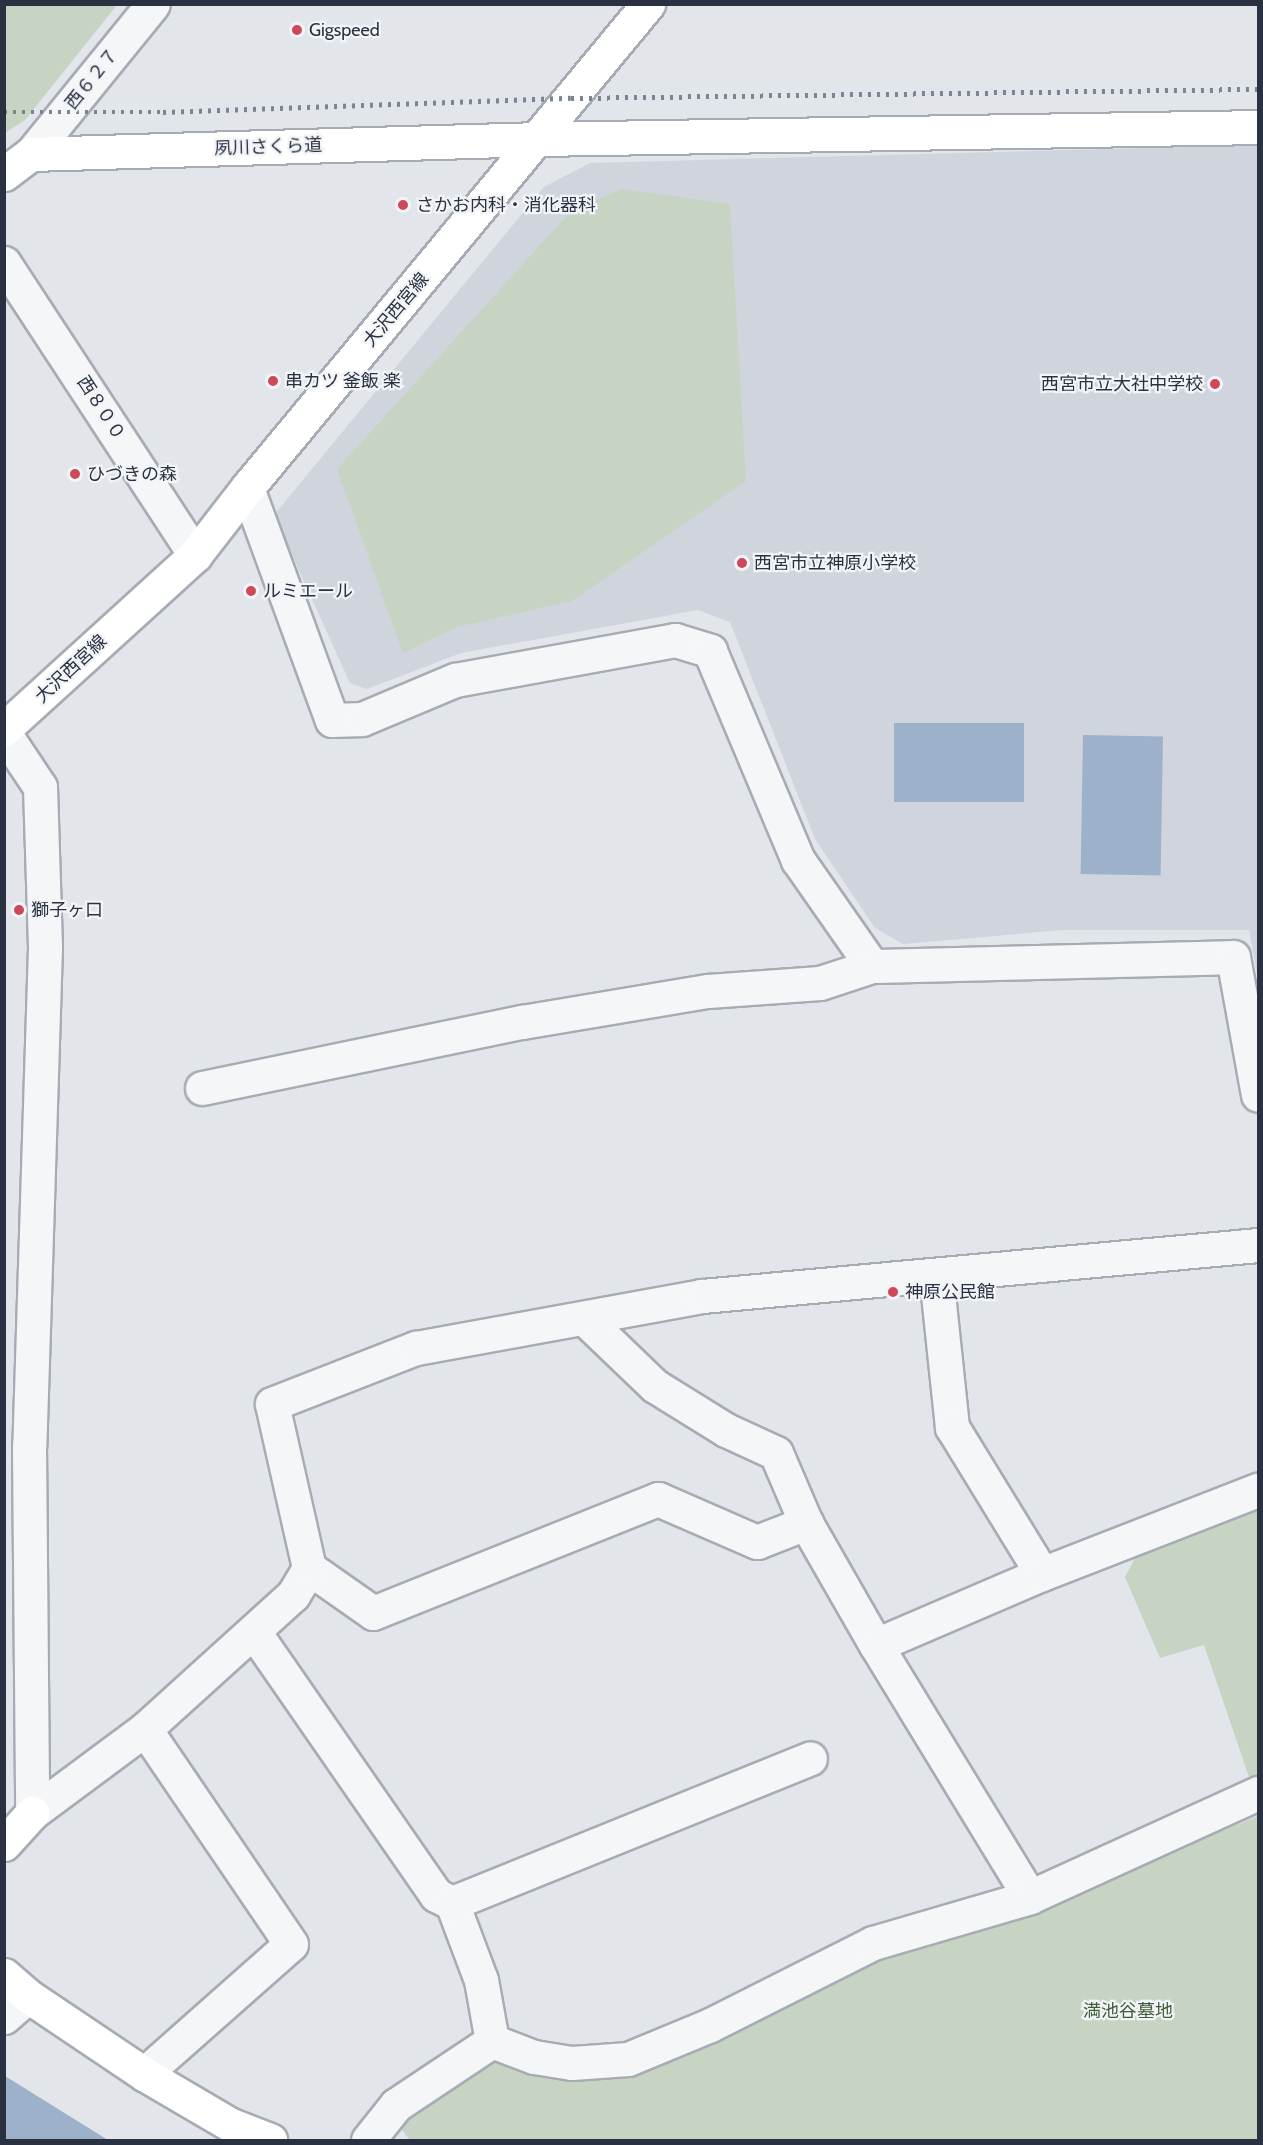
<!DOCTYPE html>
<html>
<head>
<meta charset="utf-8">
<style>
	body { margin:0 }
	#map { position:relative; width:1263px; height:2145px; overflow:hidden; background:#e2e5ea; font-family:Cabin,"Noto Sans JP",sans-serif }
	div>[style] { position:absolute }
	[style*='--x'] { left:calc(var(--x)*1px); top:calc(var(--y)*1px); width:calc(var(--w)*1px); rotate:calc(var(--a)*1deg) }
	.built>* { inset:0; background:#d0d4dc }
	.green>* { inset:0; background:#c7d4c3 }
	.water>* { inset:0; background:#9db2ca; transform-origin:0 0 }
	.roads { filter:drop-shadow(2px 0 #a7acb4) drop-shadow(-2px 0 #a7acb4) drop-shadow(0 2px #a7acb4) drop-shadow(0 -2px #a7acb4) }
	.street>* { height:33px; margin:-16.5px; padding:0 16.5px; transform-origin:16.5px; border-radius:16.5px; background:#f5f6f8 }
	.secondary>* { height:33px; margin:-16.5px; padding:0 16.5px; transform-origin:16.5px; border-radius:16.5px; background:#fff }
	.primary>* { height:33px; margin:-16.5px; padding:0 16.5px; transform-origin:16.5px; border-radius:16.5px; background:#fff }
	.rail>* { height:4.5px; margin-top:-2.25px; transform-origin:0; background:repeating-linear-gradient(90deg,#7b8494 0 3px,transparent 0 9px) }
	.dots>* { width:16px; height:16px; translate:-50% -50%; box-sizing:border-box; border:3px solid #f2f4f7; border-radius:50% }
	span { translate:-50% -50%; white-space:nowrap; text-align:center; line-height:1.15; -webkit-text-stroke:4.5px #f2f4f7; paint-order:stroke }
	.poi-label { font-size:18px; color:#2a3242 }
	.left { translate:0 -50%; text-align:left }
	.right { translate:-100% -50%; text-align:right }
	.street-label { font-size:18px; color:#2a3242 }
	.park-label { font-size:18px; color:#3e5e37 }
	.frame { position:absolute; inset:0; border:6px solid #2a3242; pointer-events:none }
</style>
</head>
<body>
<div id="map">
	<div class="built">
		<div style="clip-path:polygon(1258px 145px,1258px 978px,1249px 930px,1063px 930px,903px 944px,875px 928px,815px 839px,730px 622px,698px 610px,461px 653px,367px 689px,350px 683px,274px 515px,544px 187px,590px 163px)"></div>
	</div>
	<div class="green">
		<div style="clip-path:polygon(5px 4px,117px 5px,25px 120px,5px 133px)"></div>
		<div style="clip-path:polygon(623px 189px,730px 204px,746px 481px,572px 601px,457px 627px,403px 653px,337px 469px,572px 210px)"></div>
		<div style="clip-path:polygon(1258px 1509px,1258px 1776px,1250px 1780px,1204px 1645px,1160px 1658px,1125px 1577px,1135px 1558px)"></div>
		<div style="clip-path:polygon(1258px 1816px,1258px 2140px,410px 2140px,398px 2125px,493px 2057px,576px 2081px,713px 2036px,876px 1958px,1031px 1911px)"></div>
	</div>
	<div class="water">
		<div style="left:894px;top:723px;width:130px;height:79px"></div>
		<div style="left:1083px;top:735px;width:80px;height:139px;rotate:1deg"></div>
		<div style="clip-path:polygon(5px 2076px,108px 2140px,5px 2140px)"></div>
	</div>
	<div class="roads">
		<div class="street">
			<div style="--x:31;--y:154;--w:193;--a:-50.9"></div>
			<div style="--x:4;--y:263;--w:349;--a:56.8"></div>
			<div style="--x:247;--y:488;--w:247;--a:69.9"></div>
			<div style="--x:332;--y:720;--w:30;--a:-2"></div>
			<div style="--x:362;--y:719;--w:101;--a:-22.8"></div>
			<div style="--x:455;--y:680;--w:224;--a:-10.3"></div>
			<div style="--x:675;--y:640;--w:37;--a:17"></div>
			<div style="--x:710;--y:651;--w:227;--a:67.2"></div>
			<div style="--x:798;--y:860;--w:129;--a:55.1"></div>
			<div style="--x:4;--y:733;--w:65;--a:56.3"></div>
			<div style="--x:40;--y:787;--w:160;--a:88.2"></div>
			<div style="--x:45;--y:947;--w:499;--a:91.8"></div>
			<div style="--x:29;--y:1446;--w:367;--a:89.5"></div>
			<div style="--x:202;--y:1088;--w:327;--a:-11.7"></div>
			<div style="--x:522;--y:1022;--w:189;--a:-9.5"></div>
			<div style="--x:708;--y:991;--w:112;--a:-4.1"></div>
			<div style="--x:820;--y:983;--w:55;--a:-18.1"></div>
			<div style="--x:872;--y:966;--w:361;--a:-1.4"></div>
			<div style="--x:1233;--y:957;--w:140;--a:79.7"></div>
			<div style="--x:936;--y:1275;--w:153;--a:84"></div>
			<div style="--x:952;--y:1427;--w:172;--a:58.5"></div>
			<div style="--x:584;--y:1318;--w:98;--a:43.8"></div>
			<div style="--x:655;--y:1386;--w:84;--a:31.8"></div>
			<div style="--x:726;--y:1430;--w:55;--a:24.7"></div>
			<div style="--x:776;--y:1453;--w:76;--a:66.8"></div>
			<div style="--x:806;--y:1523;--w:141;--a:60.2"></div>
			<div style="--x:876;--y:1645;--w:295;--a:58.6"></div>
			<div style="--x:309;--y:1568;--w:78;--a:35.1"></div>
			<div style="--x:373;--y:1613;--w:307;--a:-21.8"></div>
			<div style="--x:658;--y:1499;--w:108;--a:23.5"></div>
			<div style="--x:757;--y:1542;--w:53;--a:-21.2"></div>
			<div style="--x:254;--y:1632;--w:320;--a:55.3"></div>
			<div style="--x:436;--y:1895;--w:18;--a:27"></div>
			<div style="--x:452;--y:1903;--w:82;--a:69.4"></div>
			<div style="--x:481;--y:1980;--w:62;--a:79.8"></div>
			<div style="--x:876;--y:1645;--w:181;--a:-23.2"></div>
			<div style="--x:1042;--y:1574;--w:232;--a:-21.3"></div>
			<div style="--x:32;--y:1813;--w:141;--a:-36.6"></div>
			<div style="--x:145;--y:1729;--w:200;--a:-42.2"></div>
			<div style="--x:293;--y:1595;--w:31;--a:-59"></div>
			<div style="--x:309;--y:1568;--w:168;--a:-102.7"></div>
			<div style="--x:272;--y:1404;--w:155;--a:-21.3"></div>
			<div style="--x:416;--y:1348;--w:291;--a:-10.3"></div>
			<div style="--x:702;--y:1296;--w:558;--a:-5.24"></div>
			<div style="--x:452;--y:1903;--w:386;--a:-22"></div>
			<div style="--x:4;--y:2017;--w:32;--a:-41"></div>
			<div style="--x:492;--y:2041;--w:45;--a:20.9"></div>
			<div style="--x:534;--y:2057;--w:38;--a:9"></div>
			<div style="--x:572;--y:2063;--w:56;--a:-4.1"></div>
			<div style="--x:628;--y:2059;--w:89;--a:-22.5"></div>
			<div style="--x:710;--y:2025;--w:182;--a:-26.7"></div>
			<div style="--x:873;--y:1943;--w:164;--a:-16.3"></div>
			<div style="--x:1030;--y:1897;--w:251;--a:-24.5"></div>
			<div style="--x:144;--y:2074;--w:196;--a:-41.5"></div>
			<div style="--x:291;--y:1944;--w:260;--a:-124.2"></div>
			<div style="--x:368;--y:2140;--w:45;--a:-51.3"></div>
			<div style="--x:396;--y:2105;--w:115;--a:-33.7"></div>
		</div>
		<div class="secondary">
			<div style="--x:4;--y:174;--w:34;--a:-37"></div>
			<div style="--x:31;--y:154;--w:507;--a:-1.69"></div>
			<div style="--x:538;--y:139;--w:720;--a:-0.95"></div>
			<div style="--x:4;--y:1844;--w:42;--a:-47.9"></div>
			<div style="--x:4;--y:1975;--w:32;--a:41"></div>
			<div style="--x:28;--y:1996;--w:140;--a:33.9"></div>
			<div style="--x:144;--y:2074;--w:101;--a:30.4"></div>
			<div style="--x:231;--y:2125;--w:42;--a:21"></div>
		</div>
		<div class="primary">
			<div style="--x:4;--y:729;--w:258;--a:-42.3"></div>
			<div style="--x:195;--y:555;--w:85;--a:-52.2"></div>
			<div style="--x:247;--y:488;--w:629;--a:-50.36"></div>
		</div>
	</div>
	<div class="rail">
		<div style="--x:4;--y:112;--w:159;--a:0"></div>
		<div style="--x:163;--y:112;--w:408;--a:-2"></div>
		<div style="--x:571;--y:98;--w:687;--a:-0.75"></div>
	</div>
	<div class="dots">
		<div style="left:297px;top:30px;background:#cd4959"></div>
		<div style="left:403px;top:205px;background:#cd4959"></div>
		<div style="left:273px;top:381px;background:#cd4959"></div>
		<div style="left:1215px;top:384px;background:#cd4959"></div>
		<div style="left:75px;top:474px;background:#cd4959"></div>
		<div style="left:742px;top:563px;background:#cd4959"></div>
		<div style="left:251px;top:591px;background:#cd4959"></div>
		<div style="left:19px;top:910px;background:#cd4959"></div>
		<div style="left:893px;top:1292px;background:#cd4959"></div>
	</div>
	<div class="poi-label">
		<span class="left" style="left:309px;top:30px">Gigspeed</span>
		<span class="left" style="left:416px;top:205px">さかお内科・消化器科</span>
		<span class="left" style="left:285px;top:381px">串カツ 釜飯 楽</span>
		<span class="right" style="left:1203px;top:384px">西宮市立大社中学校</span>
		<span class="left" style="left:87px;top:474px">ひづきの森</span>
		<span class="left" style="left:754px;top:563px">西宮市立神原小学校</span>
		<span class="left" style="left:263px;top:591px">ルミエール</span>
		<span class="left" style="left:31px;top:910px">獅子ヶ口</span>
		<span class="left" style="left:905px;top:1292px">神原公民館</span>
	</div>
	<div class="street-label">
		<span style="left:92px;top:79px;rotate:-51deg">西６２７</span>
		<span style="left:268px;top:147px;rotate:-2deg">夙川さくら道</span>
		<span style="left:396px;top:310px;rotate:-50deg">大沢西宮線</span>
		<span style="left:101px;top:408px;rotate:57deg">西８００</span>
		<span style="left:71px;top:669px;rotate:-43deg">大沢西宮線</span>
	</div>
	<div class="park-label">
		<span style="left:1128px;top:2011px">満池谷墓地</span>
	</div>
	<div class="frame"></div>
</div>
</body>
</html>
